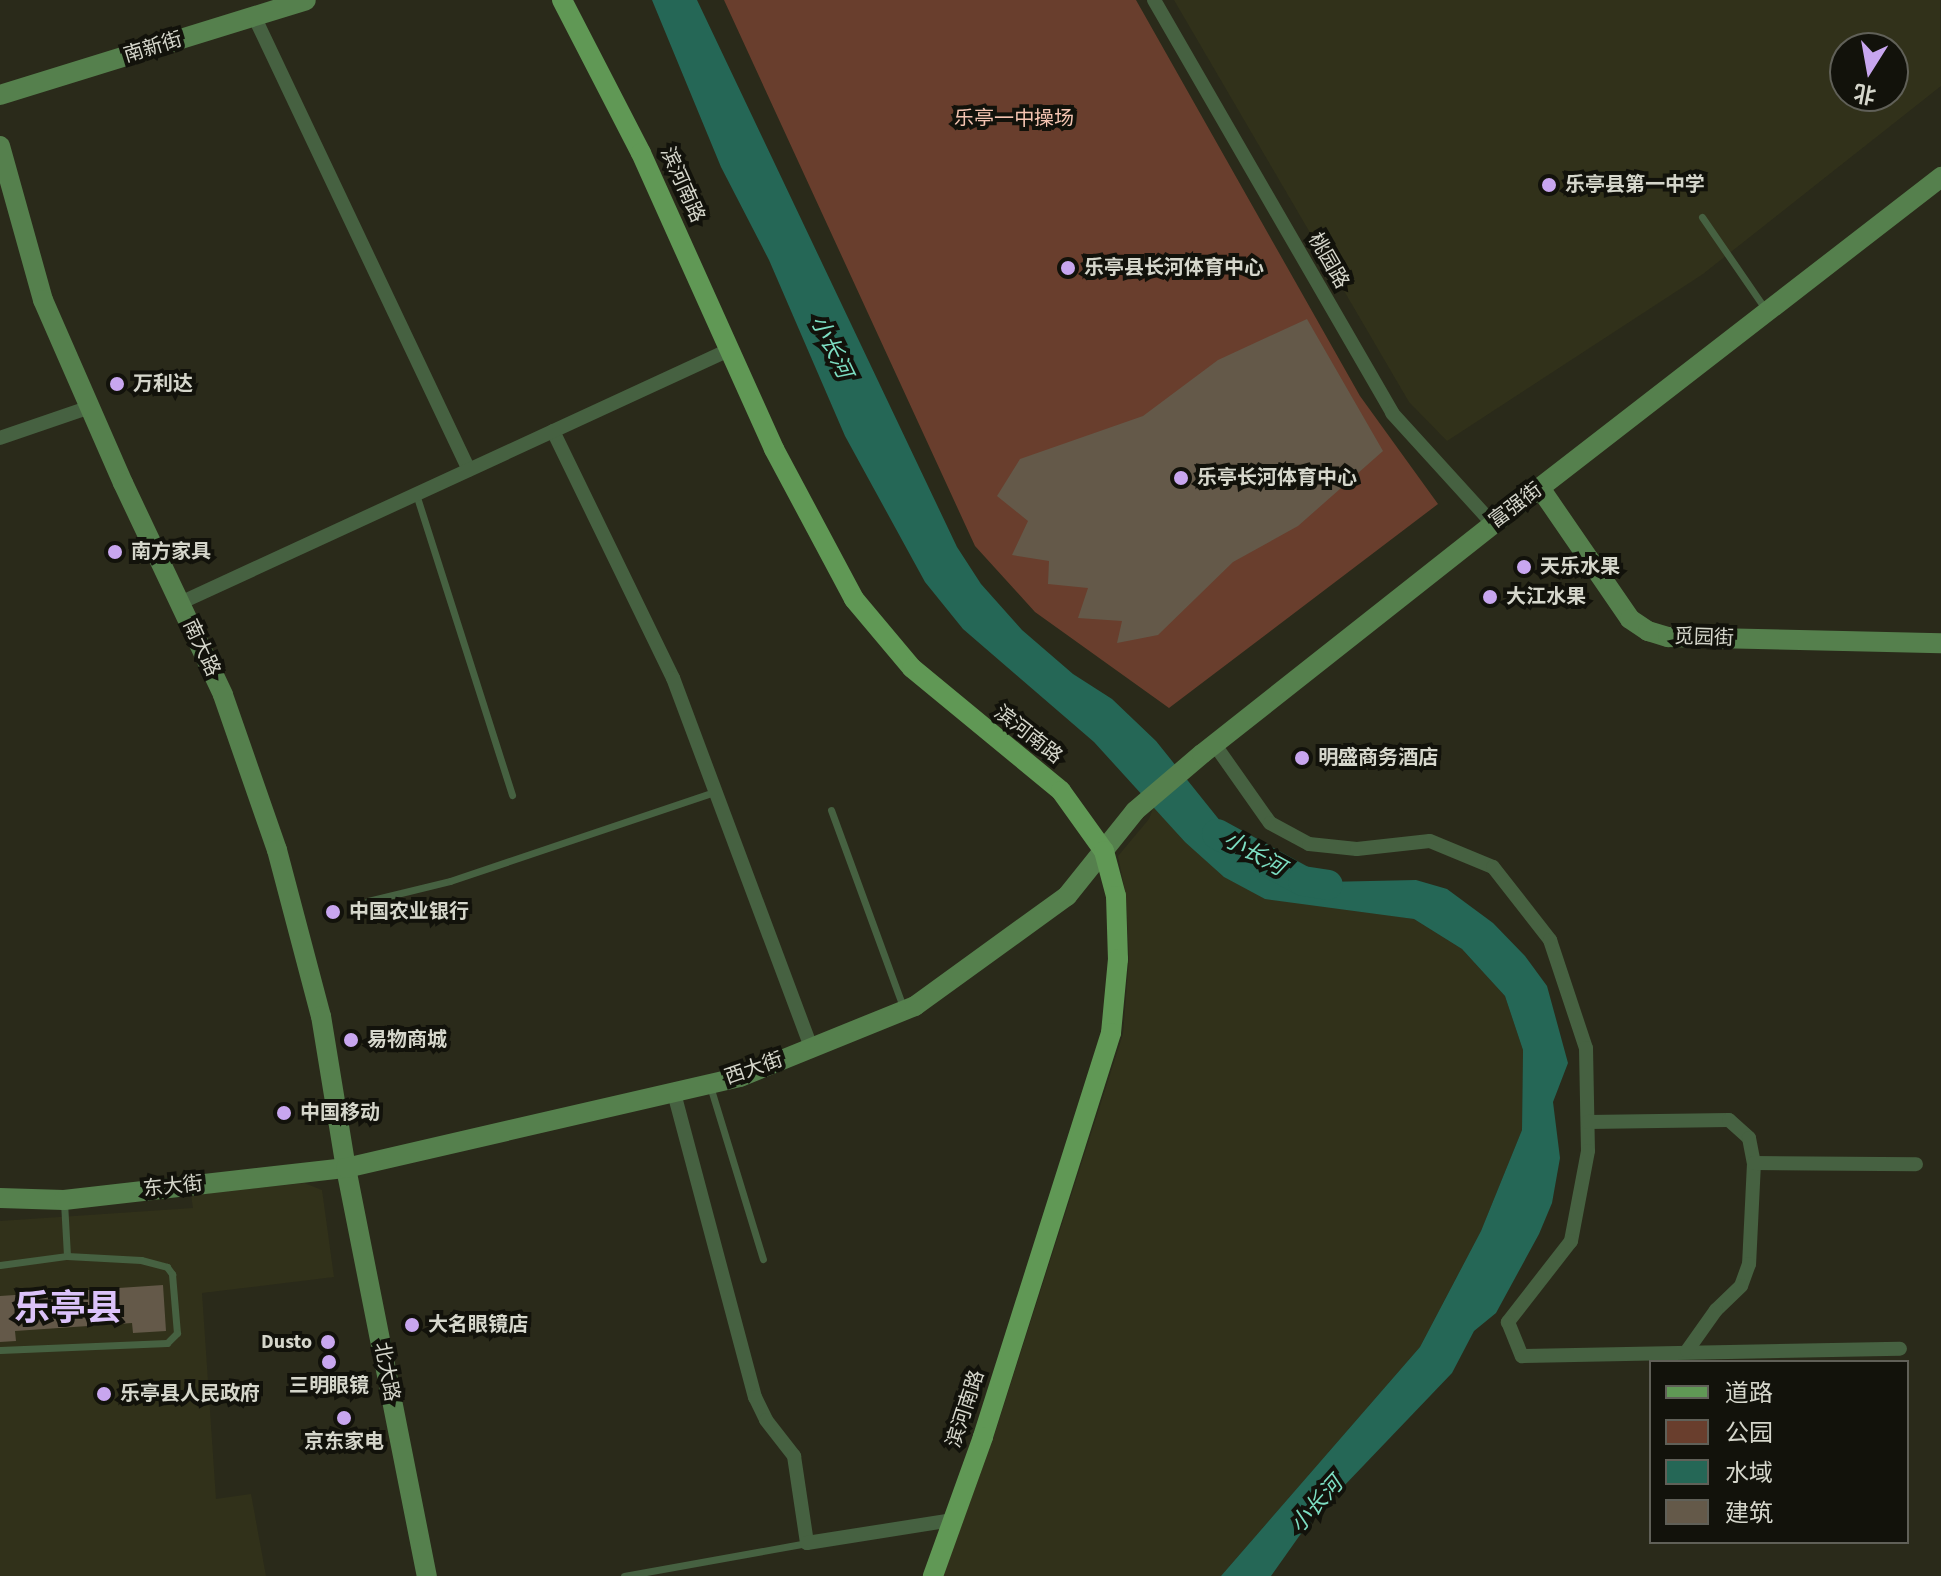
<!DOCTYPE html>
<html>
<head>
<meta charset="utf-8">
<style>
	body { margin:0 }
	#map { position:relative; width:1941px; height:1576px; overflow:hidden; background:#2a2a1a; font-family:"Source Sans 3","Noto Sans SC",sans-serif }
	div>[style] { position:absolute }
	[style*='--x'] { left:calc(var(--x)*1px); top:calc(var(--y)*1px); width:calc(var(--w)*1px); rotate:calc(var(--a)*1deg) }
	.built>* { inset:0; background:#31311a }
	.green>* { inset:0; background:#693e2d }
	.water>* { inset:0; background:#256756 }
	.river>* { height:30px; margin:-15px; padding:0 15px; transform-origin:15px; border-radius:15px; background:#256756 }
	.building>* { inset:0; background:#645949 }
	.lane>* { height:7px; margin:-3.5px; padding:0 3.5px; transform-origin:3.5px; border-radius:3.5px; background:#466141 }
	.street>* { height:14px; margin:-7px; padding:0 7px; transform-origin:7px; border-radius:7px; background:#466141 }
	.secondary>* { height:20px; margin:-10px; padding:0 10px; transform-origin:10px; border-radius:10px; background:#55804d }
	.primary>* { height:20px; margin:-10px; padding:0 10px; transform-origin:10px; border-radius:10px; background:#609855 }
	.dots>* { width:22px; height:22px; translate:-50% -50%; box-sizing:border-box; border:4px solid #12120b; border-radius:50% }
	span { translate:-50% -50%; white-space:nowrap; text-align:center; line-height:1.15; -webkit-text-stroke:8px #12120b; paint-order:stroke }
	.street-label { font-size:20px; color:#d5d6cb }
	.park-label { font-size:20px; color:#f5c5b2 }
	.poi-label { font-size:20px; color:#d5d6cb; font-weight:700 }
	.left { translate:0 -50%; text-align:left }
	.right { translate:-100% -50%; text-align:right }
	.water-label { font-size:22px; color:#7ddfc3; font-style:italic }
	.town-label { font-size:36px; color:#dbc2f9; font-weight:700 }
	.legend { position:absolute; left:1649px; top:1360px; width:260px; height:184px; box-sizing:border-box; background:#12120b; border:2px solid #606058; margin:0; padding:10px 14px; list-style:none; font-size:24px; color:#d5d6cb }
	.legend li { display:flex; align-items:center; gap:16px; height:40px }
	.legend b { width:40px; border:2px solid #606058 }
	.north { position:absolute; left:1829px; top:32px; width:80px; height:80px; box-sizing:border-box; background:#12120b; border:2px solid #606058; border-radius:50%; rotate:191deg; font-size:22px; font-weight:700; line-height:32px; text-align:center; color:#d5d6cb }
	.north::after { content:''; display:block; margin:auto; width:28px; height:36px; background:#c8a6ef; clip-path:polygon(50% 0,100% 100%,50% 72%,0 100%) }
</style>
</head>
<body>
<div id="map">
	<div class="built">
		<div style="clip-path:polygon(evenodd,1174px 0,1940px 0,1941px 86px,1703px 274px,1447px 441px,1409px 402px,1174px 0,1845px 48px,1893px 48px,1893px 96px,1845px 96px,1845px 48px)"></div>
		<div style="clip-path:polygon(1154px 806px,1185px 842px,1352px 909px,1414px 919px,1462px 949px,1505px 996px,1523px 1050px,1522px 1130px,1481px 1231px,1420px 1347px,1221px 1576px,943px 1576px,993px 1439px,1123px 1034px,1129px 958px,1126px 896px,1118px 856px,1149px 819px)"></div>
		<div style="clip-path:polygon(304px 1183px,322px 1190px,334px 1277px,202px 1293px,216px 1499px,251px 1494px,266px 1576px,0 1576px,0 1221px,193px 1208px,191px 1195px)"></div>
	</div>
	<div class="green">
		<div style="clip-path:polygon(724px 0,1136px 0,1360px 396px,1438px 504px,1169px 708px,1035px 612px,975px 546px)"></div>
	</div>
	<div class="water">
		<div style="clip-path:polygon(652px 0,697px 0,957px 547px,981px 584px,1022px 630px,1073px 674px,1112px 699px,1156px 741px,1225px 827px,1258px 859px,1289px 874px,1324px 882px,1416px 880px,1447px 889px,1493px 923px,1525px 956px,1547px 986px,1568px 1063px,1553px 1102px,1560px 1158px,1552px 1203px,1539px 1234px,1496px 1313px,1474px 1331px,1452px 1373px,1342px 1488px,1300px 1535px,1271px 1576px,1221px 1576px,1420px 1347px,1481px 1231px,1522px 1130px,1523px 1050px,1505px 996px,1462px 949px,1414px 919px,1265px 899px,1224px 877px,1185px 842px,1094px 742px,963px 629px,925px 582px,845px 436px,769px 260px,721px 167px)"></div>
	</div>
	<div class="river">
		<div style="--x:1217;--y:834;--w:98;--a:28.7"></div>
		<div style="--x:1303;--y:881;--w:25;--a:9"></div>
	</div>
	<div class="building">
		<div style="clip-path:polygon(1307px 319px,1383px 451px,1298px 526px,1233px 562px,1158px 635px,1117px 643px,1122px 621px,1078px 618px,1088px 588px,1048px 584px,1049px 561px,1012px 555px,1028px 521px,997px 496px,1020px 459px,1143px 416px,1218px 360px)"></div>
		<div style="clip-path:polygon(163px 1285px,166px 1331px,133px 1333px,132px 1323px,15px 1331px,16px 1341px,0 1342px,0 1296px)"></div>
	</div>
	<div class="lane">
		<div style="--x:1702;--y:217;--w:113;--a:55.5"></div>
		<div style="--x:416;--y:494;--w:316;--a:72.3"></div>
		<div style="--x:831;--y:810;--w:212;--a:69.9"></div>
		<div style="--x:368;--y:901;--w:84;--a:-13.7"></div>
		<div style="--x:450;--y:881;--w:280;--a:-18.6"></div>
		<div style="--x:710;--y:1086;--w:181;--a:73"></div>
		<div style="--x:64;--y:1202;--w:54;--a:86.8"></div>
		<div style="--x:0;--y:1265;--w:68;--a:-7.7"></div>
		<div style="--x:67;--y:1256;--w:74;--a:3.1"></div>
		<div style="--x:141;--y:1260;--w:27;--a:15"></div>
		<div style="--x:167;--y:1267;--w:9;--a:54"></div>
		<div style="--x:172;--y:1274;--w:59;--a:85.2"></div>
		<div style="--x:177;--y:1333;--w:14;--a:135"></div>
		<div style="--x:167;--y:1343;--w:167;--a:177.6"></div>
		<div style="--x:624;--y:1576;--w:186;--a:-10.2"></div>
	</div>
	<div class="street">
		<div style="--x:1154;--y:0;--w:477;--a:60"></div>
		<div style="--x:1392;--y:413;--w:150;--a:47.7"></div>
		<div style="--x:254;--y:16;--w:502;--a:64.66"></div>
		<div style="--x:553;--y:431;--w:275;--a:64.1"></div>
		<div style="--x:673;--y:678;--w:395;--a:69.5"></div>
		<div style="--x:0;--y:438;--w:95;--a:-19"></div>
		<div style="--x:180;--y:603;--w:604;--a:-24.74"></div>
		<div style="--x:1215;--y:745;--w:95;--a:54.8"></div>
		<div style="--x:1270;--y:823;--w:44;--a:28.3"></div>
		<div style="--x:1309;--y:844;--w:48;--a:5.9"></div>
		<div style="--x:1357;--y:849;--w:73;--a:-6.3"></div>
		<div style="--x:1430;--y:841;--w:68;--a:22.4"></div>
		<div style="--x:1493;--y:867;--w:93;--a:52"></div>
		<div style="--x:1550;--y:940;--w:114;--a:71.6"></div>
		<div style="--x:1586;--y:1048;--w:103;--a:88.9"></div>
		<div style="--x:1588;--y:1151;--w:92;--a:100.7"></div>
		<div style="--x:1571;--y:1241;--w:103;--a:127.9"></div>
		<div style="--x:1508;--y:1322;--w:37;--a:68"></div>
		<div style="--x:1522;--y:1356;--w:378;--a:-1.1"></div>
		<div style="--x:674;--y:1093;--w:315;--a:75.1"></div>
		<div style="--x:755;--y:1397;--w:25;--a:64"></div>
		<div style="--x:766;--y:1420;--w:46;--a:52.1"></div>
		<div style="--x:794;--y:1456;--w:88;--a:81.5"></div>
		<div style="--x:807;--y:1543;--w:148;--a:-9"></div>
		<div style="--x:1588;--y:1122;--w:141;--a:-0.8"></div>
		<div style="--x:1729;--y:1120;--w:27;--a:42"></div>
		<div style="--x:1749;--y:1138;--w:25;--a:79"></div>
		<div style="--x:1754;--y:1163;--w:101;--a:92.8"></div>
		<div style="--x:1749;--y:1264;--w:23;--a:110"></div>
		<div style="--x:1741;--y:1286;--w:35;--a:136"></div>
		<div style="--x:1716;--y:1310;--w:50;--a:125.3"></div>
		<div style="--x:1754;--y:1163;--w:162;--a:0.4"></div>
	</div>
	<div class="secondary">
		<div style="--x:0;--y:95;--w:320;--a:-17.2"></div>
		<div style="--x:0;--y:146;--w:160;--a:74.4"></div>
		<div style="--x:43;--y:300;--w:200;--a:66.4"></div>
		<div style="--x:123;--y:483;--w:234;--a:64.7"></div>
		<div style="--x:223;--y:695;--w:164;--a:70.8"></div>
		<div style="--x:277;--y:850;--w:172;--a:75.2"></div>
		<div style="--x:321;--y:1016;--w:154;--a:80.7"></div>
		<div style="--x:346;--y:1168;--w:416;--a:78.8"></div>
		<div style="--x:1540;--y:488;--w:159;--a:55.5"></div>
		<div style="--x:1630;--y:619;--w:22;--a:34"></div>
		<div style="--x:1648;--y:631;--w:21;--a:17"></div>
		<div style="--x:1668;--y:637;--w:273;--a:1.3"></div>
		<div style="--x:0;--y:1198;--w:64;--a:1.8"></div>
		<div style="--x:64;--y:1200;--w:284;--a:-6.5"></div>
		<div style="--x:346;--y:1168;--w:404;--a:-13"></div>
		<div style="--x:740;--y:1077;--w:189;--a:-22.1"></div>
		<div style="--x:915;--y:1006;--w:188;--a:-35.9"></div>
		<div style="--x:1067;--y:896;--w:109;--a:-51.3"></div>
		<div style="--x:1135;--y:811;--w:88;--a:-40.4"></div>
		<div style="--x:1202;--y:754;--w:371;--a:-38.3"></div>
		<div style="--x:1493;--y:524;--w:567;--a:-37.76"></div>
	</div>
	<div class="primary">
		<div style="--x:562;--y:0;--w:172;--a:62.7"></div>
		<div style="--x:641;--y:153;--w:325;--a:65.8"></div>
		<div style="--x:774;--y:449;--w:170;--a:61.9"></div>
		<div style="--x:854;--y:599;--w:90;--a:50"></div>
		<div style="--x:912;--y:668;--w:193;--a:39.5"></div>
		<div style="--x:1061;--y:791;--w:74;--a:54.4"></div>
		<div style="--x:1104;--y:851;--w:47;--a:75.1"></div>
		<div style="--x:1116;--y:896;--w:63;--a:88.2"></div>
		<div style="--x:1118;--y:959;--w:74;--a:95.4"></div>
		<div style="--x:1111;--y:1033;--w:424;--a:107.6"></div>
		<div style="--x:983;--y:1437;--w:148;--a:109.8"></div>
	</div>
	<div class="dots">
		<div style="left:1549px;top:185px;background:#c8a6ef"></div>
		<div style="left:1068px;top:268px;background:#c8a6ef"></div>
		<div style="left:117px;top:384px;background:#c8a6ef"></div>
		<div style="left:1181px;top:478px;background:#c8a6ef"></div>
		<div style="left:115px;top:552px;background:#c8a6ef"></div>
		<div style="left:1524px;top:567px;background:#c8a6ef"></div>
		<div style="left:1490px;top:597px;background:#c8a6ef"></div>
		<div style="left:1302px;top:758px;background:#c8a6ef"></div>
		<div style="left:333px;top:912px;background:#c8a6ef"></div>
		<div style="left:351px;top:1040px;background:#c8a6ef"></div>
		<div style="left:284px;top:1113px;background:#c8a6ef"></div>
		<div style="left:412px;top:1325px;background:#c8a6ef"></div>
		<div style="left:328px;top:1342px;background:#c8a6ef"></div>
		<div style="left:329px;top:1362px;background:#c8a6ef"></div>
		<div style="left:104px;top:1394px;background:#c8a6ef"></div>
		<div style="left:344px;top:1418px;background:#c8a6ef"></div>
	</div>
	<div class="street-label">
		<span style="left:153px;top:48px;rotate:-17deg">南新街</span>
		<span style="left:682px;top:185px;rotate:66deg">滨河南路</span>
		<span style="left:1328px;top:261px;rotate:60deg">桃园路</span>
		<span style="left:1516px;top:506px;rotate:-37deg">富强街</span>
		<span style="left:1704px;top:638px;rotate:2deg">觅园街</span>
		<span style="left:201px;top:648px;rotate:65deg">南大路</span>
		<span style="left:1028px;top:735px;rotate:38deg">滨河南路</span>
		<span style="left:754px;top:1069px;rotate:-19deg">西大街</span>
		<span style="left:173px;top:1187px;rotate:-6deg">东大街</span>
		<span style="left:386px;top:1372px;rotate:79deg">北大路</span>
		<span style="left:966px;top:1409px;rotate:-72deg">滨河南路</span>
	</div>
	<div class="park-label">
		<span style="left:1014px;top:119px">乐亭一中操场</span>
	</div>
	<div class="poi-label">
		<span class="left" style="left:1565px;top:185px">乐亭县第一中学</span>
		<span class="left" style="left:1084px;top:268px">乐亭县长河体育中心</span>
		<span class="left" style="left:133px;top:384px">万利达</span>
		<span class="left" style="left:1197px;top:478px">乐亭长河体育中心</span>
		<span class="left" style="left:131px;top:552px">南方家具</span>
		<span class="left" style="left:1540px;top:567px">天乐水果</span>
		<span class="left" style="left:1506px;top:597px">大江水果</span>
		<span class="left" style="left:1318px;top:758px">明盛商务酒店</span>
		<span class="left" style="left:349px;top:912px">中国农业银行</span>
		<span class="left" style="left:367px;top:1040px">易物商城</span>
		<span class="left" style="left:300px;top:1113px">中国移动</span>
		<span class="left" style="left:428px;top:1325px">大名眼镜店</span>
		<span class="right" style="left:312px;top:1342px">Dusto</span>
		<span style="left:329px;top:1386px">三明眼镜</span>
		<span class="left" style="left:120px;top:1394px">乐亭县人民政府</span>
		<span style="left:344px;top:1442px">京东家电</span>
	</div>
	<div class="water-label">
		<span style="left:831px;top:347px;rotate:64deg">小长河</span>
		<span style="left:1254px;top:854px;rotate:29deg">小长河</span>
		<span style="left:1317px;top:1505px;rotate:-48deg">小长河</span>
	</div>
	<div class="town-label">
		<span style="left:68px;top:1309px">乐亭县</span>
	</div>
	<ul class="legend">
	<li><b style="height:10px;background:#609855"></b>道路</li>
	<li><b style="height:22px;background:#693e2d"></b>公园</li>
	<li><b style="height:22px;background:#256756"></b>水域</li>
	<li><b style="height:22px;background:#645949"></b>建筑</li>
	</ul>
	<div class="north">北</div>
</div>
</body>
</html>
